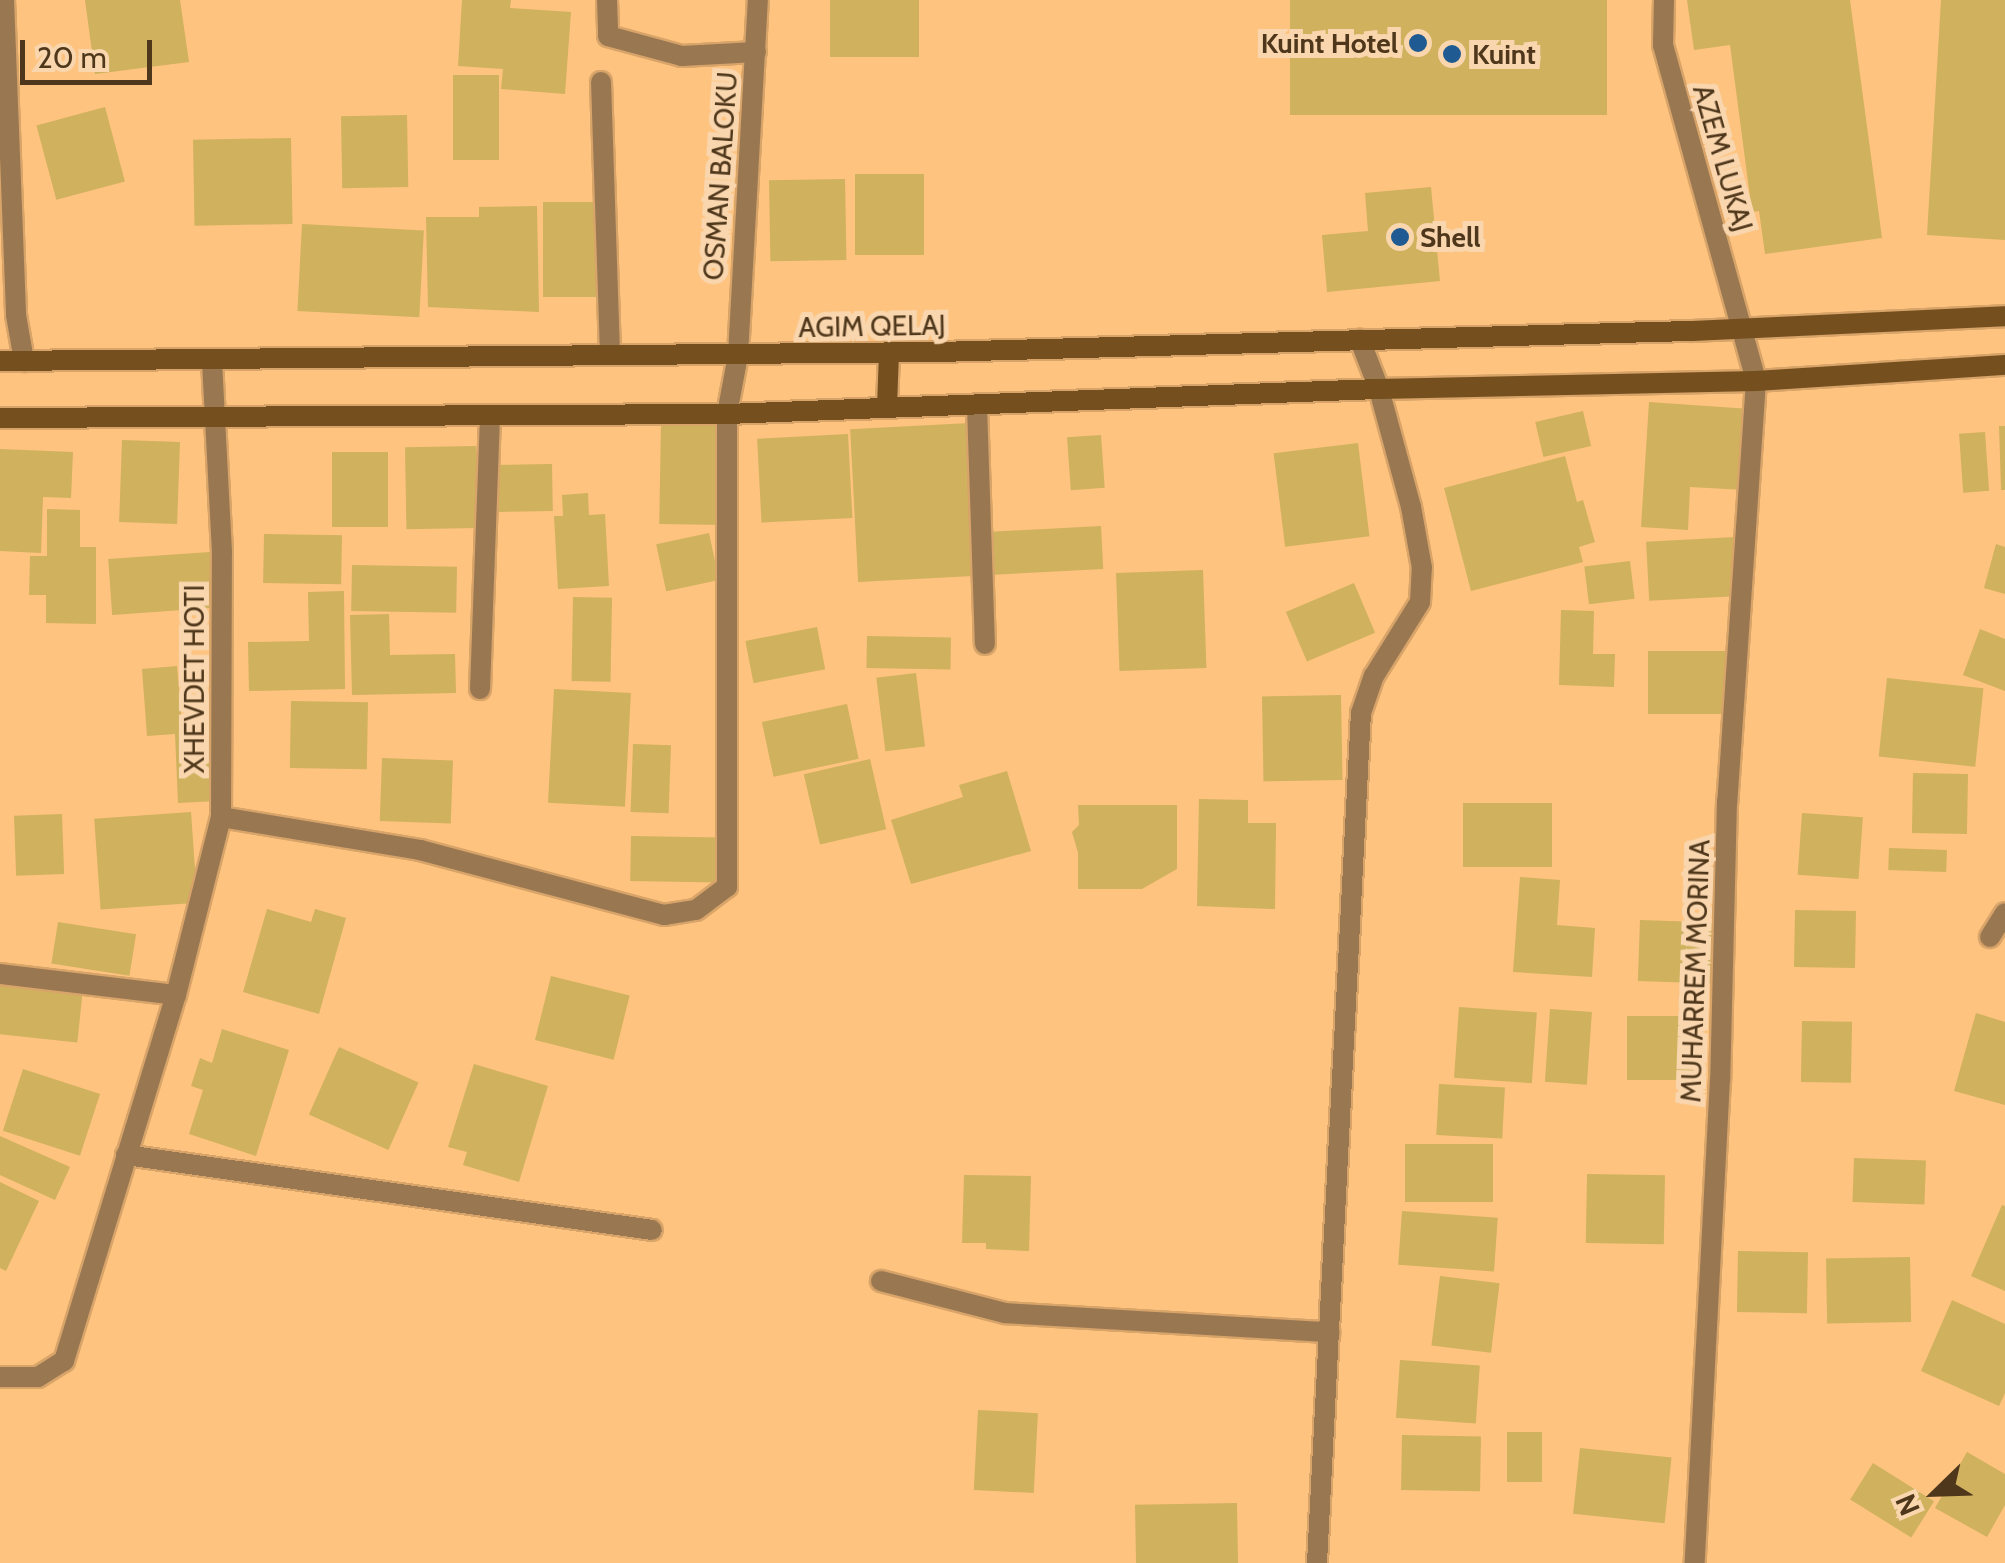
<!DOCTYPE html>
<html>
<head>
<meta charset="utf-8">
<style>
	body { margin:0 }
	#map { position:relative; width:2005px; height:1563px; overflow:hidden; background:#fec37f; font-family:Cabin,sans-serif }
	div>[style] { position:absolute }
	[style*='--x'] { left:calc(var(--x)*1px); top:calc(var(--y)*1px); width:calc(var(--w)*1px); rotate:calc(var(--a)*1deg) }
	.building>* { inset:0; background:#cfb15e; transform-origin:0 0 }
	.roads { filter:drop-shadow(2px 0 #d8a469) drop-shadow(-2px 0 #d8a469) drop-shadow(0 2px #d8a469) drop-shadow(0 -2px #d8a469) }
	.street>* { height:20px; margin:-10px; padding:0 10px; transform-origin:10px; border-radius:10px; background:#987751 }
	.secondary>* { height:20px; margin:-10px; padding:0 10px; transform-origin:10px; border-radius:10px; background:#754f1e }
	.dots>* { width:28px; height:28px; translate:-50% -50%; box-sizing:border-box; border:5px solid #f9d6ae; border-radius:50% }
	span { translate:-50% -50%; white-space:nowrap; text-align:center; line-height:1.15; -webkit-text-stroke:10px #f9d6ae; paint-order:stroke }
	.poi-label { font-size:28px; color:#4f371b; font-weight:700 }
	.right { translate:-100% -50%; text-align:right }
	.left { translate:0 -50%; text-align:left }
	.street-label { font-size:28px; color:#4f371b }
	.north { position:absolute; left:1885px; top:1443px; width:100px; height:100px; -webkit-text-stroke:8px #f9d6ae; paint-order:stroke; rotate:247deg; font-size:28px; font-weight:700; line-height:40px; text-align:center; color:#4f371b }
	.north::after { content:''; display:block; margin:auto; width:35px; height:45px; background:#4f371b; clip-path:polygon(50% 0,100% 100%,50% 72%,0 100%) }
	.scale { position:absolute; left:20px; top:40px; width:132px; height:45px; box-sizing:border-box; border:5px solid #4f371b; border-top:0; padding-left:12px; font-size:30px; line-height:35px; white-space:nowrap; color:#4f371b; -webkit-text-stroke:8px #f9d6ae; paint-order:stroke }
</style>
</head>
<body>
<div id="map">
	<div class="building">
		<div style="clip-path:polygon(85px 0,180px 0,189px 62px,95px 74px)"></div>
		<div style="clip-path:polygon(462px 0,511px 0,510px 8px,571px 12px,565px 94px,501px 89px,503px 69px,458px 66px)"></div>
		<div style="left:830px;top:0;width:89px;height:57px"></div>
		<div style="left:1290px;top:0;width:317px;height:115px"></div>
		<div style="clip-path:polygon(1687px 0,1850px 0,1882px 238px,1765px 254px,1759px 211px,1752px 212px,1730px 45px,1694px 50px)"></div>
		<div style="clip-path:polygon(1941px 0,2005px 0,2005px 240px,1927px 235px)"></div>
		<div style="left:453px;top:75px;width:46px;height:85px"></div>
		<div style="left:105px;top:107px;width:77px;height:71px;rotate:75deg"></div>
		<div style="left:407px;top:115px;width:72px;height:66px;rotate:89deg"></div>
		<div style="left:291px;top:138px;width:86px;height:98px;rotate:89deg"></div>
		<div style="left:855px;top:174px;width:69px;height:81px"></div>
		<div style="left:845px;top:179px;width:81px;height:76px;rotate:89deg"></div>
		<div style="clip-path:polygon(1431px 187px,1440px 281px,1327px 292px,1322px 235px,1368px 231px,1365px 193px)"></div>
		<div style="left:543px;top:202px;width:57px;height:95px"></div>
		<div style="clip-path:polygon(537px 206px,539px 312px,428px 307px,426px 217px,479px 217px,479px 207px)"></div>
		<div style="left:302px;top:224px;width:122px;height:87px;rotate:3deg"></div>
		<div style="clip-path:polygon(1649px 402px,1750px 409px,1745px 490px,1690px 487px,1688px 530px,1641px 527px)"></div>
		<div style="left:1583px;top:411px;width:36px;height:49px;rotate:77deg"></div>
		<div style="left:661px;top:423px;width:62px;height:101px;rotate:1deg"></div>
		<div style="left:970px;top:423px;width:153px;height:120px;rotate:87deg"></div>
		<div style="clip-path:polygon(1999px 426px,2005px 426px,2005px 490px,2001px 490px)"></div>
		<div style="left:1985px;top:432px;width:59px;height:26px;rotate:86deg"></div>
		<div style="left:848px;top:434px;width:84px;height:91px;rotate:87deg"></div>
		<div style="left:1101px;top:435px;width:53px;height:34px;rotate:86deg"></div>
		<div style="left:122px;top:440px;width:58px;height:82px;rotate:2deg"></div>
		<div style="left:1358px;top:443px;width:94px;height:85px;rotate:83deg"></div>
		<div style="left:476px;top:446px;width:82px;height:71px;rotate:89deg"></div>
		<div style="clip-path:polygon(0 449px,73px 452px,71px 498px,43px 497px,41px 553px,0 551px)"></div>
		<div style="left:332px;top:452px;width:56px;height:75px"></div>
		<div style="clip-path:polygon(1565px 456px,1577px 502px,1583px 500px,1595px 542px,1579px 547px,1583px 562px,1471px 591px,1444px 488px)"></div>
		<div style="left:552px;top:464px;width:47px;height:57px;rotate:89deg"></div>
		<div style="clip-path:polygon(588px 493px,589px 515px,605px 514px,609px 586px,558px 589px,554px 516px,563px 516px,562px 495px)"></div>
		<div style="clip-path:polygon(47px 509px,80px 510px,80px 547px,96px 547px,96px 624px,46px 623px,46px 595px,29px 595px,30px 556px,47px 556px)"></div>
		<div style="left:1101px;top:526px;width:43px;height:110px;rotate:87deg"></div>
		<div style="left:709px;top:533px;width:48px;height:54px;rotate:78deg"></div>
		<div style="left:264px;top:534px;width:78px;height:49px;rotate:1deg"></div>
		<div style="left:1736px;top:537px;width:59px;height:90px;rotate:87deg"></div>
		<div style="clip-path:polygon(1996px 544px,2005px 547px,2005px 594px,1984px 588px)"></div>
		<div style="left:210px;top:552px;width:56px;height:102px;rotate:86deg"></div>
		<div style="left:1630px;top:561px;width:38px;height:46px;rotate:83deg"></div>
		<div style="left:352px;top:565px;width:105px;height:46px;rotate:1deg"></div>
		<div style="left:1203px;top:570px;width:98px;height:87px;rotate:88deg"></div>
		<div style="left:1354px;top:583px;width:54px;height:74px;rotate:67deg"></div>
		<div style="clip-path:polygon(344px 591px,345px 689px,249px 691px,248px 642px,309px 641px,308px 592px)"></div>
		<div style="left:573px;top:597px;width:39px;height:84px;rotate:1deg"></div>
		<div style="clip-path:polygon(1561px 610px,1594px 611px,1593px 654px,1615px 654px,1614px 687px,1559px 685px)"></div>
		<div style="clip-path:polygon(389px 614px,390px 655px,455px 654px,456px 693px,352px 695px,350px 615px)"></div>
		<div style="left:817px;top:627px;width:43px;height:73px;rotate:79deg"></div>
		<div style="clip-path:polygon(1980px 629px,2005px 639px,2005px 691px,1963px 675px)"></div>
		<div style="left:867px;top:636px;width:84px;height:32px;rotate:1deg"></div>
		<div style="left:1648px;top:651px;width:77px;height:63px"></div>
		<div style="clip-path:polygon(177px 666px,183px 735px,215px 734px,217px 801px,178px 803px,175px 734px,147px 736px,142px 669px)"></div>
		<div style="left:916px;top:673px;width:74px;height:40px;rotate:83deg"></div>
		<div style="left:1887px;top:678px;width:97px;height:79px;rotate:6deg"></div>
		<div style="left:554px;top:689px;width:77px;height:114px;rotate:3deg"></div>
		<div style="left:1341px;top:695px;width:85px;height:79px;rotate:89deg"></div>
		<div style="left:291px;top:701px;width:77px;height:67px;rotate:1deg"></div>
		<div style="left:847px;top:704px;width:56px;height:87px;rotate:78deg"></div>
		<div style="left:633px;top:744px;width:38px;height:68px;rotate:2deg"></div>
		<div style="left:382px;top:758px;width:71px;height:63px;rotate:2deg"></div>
		<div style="left:870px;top:759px;width:72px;height:68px;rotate:77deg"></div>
		<div style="clip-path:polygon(1007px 771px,1031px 851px,911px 884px,891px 820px,963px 797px,959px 785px)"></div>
		<div style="left:1913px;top:773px;width:55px;height:60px;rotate:1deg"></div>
		<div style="clip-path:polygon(1199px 799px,1248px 800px,1248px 823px,1276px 823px,1275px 909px,1197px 906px)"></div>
		<div style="left:1463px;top:803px;width:89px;height:64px"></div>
		<div style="clip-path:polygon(1078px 805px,1177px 805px,1177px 869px,1142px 889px,1078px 889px,1078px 853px,1072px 832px,1079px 825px)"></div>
		<div style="left:191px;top:812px;width:91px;height:97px;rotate:86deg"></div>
		<div style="left:1802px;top:813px;width:61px;height:62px;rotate:4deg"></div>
		<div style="left:62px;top:814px;width:60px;height:48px;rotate:88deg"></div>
		<div style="left:631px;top:836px;width:89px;height:45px;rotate:1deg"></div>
		<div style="left:1889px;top:848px;width:58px;height:22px;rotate:2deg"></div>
		<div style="clip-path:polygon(1520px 877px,1560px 880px,1557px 925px,1595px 928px,1592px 977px,1513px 972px)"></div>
		<div style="clip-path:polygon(267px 909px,311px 922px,315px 909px,346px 918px,319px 1014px,243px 992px)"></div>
		<div style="left:1795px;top:910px;width:61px;height:57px;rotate:1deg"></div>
		<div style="left:1640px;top:920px;width:74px;height:61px;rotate:2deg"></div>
		<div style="left:58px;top:922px;width:79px;height:42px;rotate:9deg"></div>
		<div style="left:551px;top:976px;width:81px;height:66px;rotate:14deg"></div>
		<div style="left:0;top:984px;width:83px;height:50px;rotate:6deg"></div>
		<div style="left:1459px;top:1007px;width:78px;height:71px;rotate:4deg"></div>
		<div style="left:1550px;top:1009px;width:42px;height:73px;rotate:4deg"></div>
		<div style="clip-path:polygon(1976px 1013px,2005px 1022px,2005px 1105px,1954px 1091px)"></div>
		<div style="left:1627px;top:1016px;width:76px;height:64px"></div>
		<div style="left:1802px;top:1021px;width:50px;height:61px;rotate:1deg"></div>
		<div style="clip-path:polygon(222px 1029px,289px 1050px,256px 1156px,189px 1134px,203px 1090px,191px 1086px,200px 1058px,212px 1063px)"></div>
		<div style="left:339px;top:1047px;width:87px;height:74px;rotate:24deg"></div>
		<div style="clip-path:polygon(474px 1064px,548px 1086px,519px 1182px,463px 1165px,467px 1152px,448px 1147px)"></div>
		<div style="left:23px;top:1069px;width:81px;height:65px;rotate:18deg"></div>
		<div style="left:1439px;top:1084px;width:66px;height:51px;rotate:3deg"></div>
		<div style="clip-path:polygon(0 1136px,70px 1167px,55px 1200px,0 1175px)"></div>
		<div style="left:1405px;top:1144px;width:88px;height:58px"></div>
		<div style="left:1854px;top:1158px;width:72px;height:44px;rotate:2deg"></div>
		<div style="left:1587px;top:1174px;width:78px;height:69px;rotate:1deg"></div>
		<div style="clip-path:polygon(964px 1175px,1031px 1176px,1029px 1251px,986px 1249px,986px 1243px,962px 1243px)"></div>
		<div style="clip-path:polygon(0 1182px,39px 1201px,6px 1271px,0 1268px)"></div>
		<div style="clip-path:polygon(2002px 1205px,2005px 1206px,2005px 1291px,1971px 1276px)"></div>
		<div style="left:1402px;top:1211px;width:96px;height:54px;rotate:4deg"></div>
		<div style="left:1738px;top:1251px;width:70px;height:61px;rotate:1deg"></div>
		<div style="left:1910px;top:1257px;width:65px;height:84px;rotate:89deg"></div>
		<div style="left:1440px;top:1276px;width:60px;height:70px;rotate:7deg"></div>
		<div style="clip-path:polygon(1952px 1300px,2005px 1324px,2005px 1393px,1999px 1406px,1921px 1371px)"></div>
		<div style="left:1400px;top:1360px;width:80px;height:58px;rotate:4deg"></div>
		<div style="left:978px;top:1410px;width:60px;height:80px;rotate:3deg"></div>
		<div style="left:1507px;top:1432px;width:35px;height:50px"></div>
		<div style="left:1402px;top:1435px;width:79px;height:55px;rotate:1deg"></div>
		<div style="left:1580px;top:1448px;width:92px;height:66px;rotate:6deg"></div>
		<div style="clip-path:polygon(1967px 1452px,2005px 1474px,2005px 1505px,1987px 1537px,1935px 1508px)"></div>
		<div style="left:1873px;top:1463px;width:72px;height:43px;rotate:32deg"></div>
		<div style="left:1237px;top:1503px;width:60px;height:102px;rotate:89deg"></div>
	</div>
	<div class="roads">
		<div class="street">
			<div style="--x:4;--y:0;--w:315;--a:87.8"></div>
			<div style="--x:16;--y:315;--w:47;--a:80.1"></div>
			<div style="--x:607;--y:0;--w:36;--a:88"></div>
			<div style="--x:608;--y:36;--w:77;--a:15.1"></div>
			<div style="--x:682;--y:56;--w:74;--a:-3.1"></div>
			<div style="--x:1664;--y:0;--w:45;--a:91.3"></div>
			<div style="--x:1663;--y:45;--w:349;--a:74.5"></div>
			<div style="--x:1756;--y:381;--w:421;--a:93.9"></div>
			<div style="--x:1727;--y:801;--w:278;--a:91.4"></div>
			<div style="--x:1720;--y:1079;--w:485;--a:93"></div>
			<div style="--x:601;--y:82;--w:273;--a:88.1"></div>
			<div style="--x:977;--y:406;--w:238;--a:88.1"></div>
			<div style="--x:480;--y:689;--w:274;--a:-87.9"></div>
			<div style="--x:221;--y:817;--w:202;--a:9.4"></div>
			<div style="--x:420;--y:850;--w:253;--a:14.9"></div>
			<div style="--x:664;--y:915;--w:32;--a:-9"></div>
			<div style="--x:696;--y:910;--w:39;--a:-37"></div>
			<div style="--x:727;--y:887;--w:473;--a:-90"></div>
			<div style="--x:727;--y:414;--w:60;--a:-79.4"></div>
			<div style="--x:738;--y:355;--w:356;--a:-86.8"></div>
			<div style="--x:1990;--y:937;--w:28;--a:-58"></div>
			<div style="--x:0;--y:974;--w:177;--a:6.8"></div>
			<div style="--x:126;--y:1155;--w:531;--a:8.11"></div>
			<div style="--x:881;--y:1281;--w:128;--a:14.5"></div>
			<div style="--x:1005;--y:1313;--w:325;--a:3.4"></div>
			<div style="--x:0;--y:1377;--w:38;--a:0"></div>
			<div style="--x:38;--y:1377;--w:31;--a:-32"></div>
			<div style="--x:64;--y:1361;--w:383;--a:-73"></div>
			<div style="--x:176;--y:995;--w:184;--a:-75.8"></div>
			<div style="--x:221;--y:817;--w:265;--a:-89.8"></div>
			<div style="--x:222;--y:552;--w:193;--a:-93"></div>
			<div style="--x:1317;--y:1563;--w:851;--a:-87.04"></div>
			<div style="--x:1361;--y:713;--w:39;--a:-71"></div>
			<div style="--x:1374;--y:676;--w:87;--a:-58.1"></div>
			<div style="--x:1420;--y:602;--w:34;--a:-87"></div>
			<div style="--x:1422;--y:568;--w:62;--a:-100.2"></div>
			<div style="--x:1411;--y:507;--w:122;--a:-105.2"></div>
			<div style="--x:1379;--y:389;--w:53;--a:-111.2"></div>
		</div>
		<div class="secondary">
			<div style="--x:0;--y:361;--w:938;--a:-0.55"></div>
			<div style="--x:938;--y:352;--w:754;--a:-1.6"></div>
			<div style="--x:1692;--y:331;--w:313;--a:-2.7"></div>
			<div style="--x:887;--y:407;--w:54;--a:-87.9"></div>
			<div style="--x:0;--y:418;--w:727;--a:-0.32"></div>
			<div style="--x:727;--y:414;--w:652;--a:-2.2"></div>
			<div style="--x:1379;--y:389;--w:377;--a:-1.2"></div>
			<div style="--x:1756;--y:381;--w:250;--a:-3.7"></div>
		</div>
	</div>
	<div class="dots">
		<div style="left:1418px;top:43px;background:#1f5b92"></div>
		<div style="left:1452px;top:54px;background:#1f5b92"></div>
		<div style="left:1400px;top:237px;background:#1f5b92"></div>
	</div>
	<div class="poi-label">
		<span class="right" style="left:1398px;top:43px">Kuint Hotel</span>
		<span class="left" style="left:1472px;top:54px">Kuint</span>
		<span class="left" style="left:1420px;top:237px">Shell</span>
	</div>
	<div class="street-label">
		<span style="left:1723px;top:158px;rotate:74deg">AZEM LUKAJ</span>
		<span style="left:720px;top:176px;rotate:-86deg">OSMAN BALOKU</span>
		<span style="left:872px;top:326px;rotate:-1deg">AGIM QELAJ</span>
		<span style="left:194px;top:679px;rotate:-90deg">XHEVDET HOTI</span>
		<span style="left:1695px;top:971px;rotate:-88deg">MUHARREM MORINA</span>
	</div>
	<div class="north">N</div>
	<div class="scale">20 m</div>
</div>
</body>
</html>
